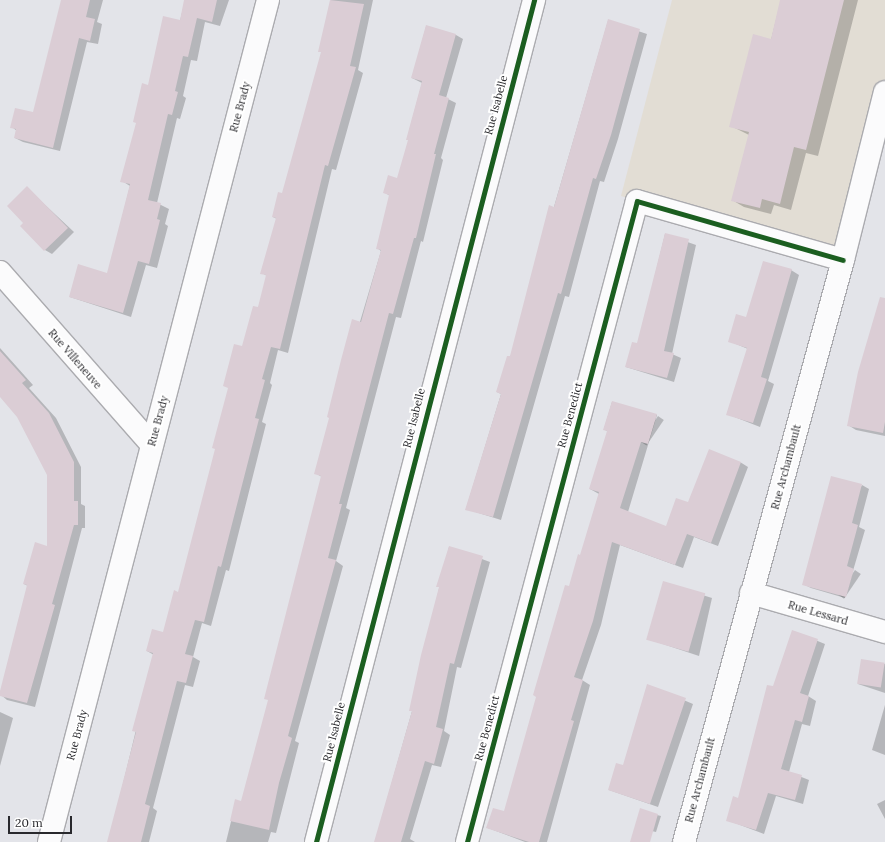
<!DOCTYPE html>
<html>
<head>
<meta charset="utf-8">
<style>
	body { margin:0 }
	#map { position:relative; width:885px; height:842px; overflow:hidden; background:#e3e4e9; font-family:Lora,serif }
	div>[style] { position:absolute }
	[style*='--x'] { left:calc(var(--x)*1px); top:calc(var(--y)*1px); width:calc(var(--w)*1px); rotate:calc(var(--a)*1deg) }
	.education>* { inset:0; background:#e2ddd4 }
	.shadow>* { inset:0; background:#0003; transform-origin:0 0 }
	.building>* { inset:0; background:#dbcdd5; transform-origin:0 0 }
	.roads { filter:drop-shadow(1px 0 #ababaf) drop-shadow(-1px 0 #ababaf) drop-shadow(0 1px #ababaf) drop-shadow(0 -1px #ababaf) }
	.minor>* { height:22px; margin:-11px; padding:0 11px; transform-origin:11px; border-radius:11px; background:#fbfbfc }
	.cycleway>* { height:5px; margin:-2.5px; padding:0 2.5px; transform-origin:2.5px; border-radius:2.5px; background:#1b5e20 }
	span { translate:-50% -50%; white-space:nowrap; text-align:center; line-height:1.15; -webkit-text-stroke:4px #fff; paint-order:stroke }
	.street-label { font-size:11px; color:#29292d }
	.scale { position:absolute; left:8px; top:816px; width:64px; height:18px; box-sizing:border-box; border:2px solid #29292d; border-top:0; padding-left:5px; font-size:12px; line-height:14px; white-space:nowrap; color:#29292d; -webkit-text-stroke:3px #fff; paint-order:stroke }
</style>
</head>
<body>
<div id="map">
	<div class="education">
		<div style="clip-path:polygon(672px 0,885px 0,885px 92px,843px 260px,621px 196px)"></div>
	</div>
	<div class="shadow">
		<div style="clip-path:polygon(62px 0,103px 0,97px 22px,102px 24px,98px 44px,87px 42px,60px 151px,23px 142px,15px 138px,17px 131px,12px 127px,34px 114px)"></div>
		<div style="clip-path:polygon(185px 0,229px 0,220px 26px,205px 22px,197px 61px,191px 60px,183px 96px,186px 98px,180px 119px,177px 118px,157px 203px,169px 209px,165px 224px,168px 226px,157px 268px,146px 265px,131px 317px,70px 297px,108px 274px,130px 186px,122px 181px,149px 86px,180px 21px)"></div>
		<div style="clip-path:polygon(331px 0,373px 0,358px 70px,363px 73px,336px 170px,332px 169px,288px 353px,278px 350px,270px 383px,272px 385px,262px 422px,266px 424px,229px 571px,226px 570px,211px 626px,202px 623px,193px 657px,200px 661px,193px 687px,185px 685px,153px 808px,157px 811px,149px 842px,109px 842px,154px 655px,147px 651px,164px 634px,179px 593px,243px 347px,258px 309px,267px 276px,262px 273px,277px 219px,273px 217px,283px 194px,322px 53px,320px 51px)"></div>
		<div style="clip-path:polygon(781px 0,858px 0,818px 156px,806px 153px,791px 210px,774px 205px,771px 214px,744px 207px,732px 200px,749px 135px,731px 126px,771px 40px)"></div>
		<div style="clip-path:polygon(608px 21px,647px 34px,618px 139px,604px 182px,600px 181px,569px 297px,565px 296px,501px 520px,466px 509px,501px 394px,497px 392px,510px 358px)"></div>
		<div style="clip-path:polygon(426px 27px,456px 35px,436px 100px,456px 35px,463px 39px,446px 98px,456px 103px,441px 158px,443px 160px,423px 242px,421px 241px,401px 318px,396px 317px,346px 508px,350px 510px,336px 561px,343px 566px,295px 741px,299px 743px,276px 833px,271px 832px,268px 842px,226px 842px,236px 801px,242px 802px,269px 700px,322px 477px,315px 473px,381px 251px,377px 248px,390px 196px,384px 192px,398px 179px,409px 140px,407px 139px,422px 83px,412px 78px)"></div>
		<div style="clip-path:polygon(27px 188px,74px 232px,52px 254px,45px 250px,24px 223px)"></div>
		<div style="clip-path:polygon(665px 234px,696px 245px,672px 354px,681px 358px,674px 382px,626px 367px,638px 345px)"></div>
		<div style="clip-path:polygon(791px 270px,799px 275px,768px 381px,774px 384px,760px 427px,727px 414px,748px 349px,729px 341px,747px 318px)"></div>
		<div style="clip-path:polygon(885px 301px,885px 436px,856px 430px,848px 425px)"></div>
		<div style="clip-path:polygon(0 348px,33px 385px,29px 388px,56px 418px,81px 467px,81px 504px,85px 506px,85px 528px,82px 528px,35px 707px,7px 700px,0 694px,28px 586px,24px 584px,48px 547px,48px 475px,18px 416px,0 396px)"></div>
		<div style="clip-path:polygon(612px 402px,657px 415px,628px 512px,666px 527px,688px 503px,740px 462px,748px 467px,718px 546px,694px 537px,683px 568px,620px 545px,601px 625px,582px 680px,590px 685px,547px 842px,525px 842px,488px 828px,505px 812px,570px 588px,581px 556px,599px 494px,590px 489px,608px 432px,604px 429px)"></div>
		<div style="left:658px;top:416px;width:7px;height:31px;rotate:34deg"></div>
		<div style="clip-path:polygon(862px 485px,869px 489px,859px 527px,865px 530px,845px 598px,811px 588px,803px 584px)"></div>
		<div style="clip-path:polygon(449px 547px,490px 562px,461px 668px,457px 667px,444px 731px,450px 735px,441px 767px,432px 765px,410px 839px,415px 842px,375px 842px,412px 711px,410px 710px)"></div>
		<div style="left:855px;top:570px;width:7px;height:30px;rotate:34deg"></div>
		<div style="clip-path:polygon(664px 583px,712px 598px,699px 656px,651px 640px)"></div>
		<div style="clip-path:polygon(793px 631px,825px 644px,808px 696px,816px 701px,810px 726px,802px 724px,789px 772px,809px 780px,803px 804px,776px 796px,764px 834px,727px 820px,739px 799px)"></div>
		<div style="clip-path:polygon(862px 660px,885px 664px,885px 693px,858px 684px)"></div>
		<div style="clip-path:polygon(648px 685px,693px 704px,658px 807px,609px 790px,624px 766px)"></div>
		<div style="clip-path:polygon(885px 705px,885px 755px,872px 750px)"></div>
		<div style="clip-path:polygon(0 712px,13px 718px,0 766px)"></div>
		<div style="clip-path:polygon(885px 800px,885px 819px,877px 804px)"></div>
		<div style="clip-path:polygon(657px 815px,661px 816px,656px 832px,639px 828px)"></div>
	</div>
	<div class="building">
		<div style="clip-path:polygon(61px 0,90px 0,86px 17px,95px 19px,90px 41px,79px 38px,53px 148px,14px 138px,16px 129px,10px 128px,15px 108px,33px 112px)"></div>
		<div style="clip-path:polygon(184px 0,217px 0,212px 22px,197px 18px,188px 57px,183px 56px,175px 91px,178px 92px,172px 115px,168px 114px,148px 200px,161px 203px,157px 219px,160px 220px,149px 264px,138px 261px,123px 313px,69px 297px,78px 264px,107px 273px,130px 184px,120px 182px,136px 123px,133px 122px,142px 83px,148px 85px,163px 16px,180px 20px)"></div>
		<div style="clip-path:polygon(330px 0,364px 4px,350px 66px,356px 67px,328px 166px,325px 165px,280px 349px,271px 347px,262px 379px,265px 380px,255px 418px,259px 419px,221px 567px,218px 566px,204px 622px,195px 620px,185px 654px,193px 656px,186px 683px,177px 681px,145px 804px,150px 806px,141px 842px,107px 842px,136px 732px,132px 731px,153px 653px,146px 651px,152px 629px,163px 632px,174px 590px,178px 592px,215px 449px,212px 448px,228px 388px,223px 386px,234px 344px,242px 346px,253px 306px,258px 307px,266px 275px,260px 274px,276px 218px,272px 217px,278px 192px,282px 193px,321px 52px,318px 52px)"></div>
		<div style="clip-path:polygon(780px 0,844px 0,806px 150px,794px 147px,780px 204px,762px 199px,760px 208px,731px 201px,749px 132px,729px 127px,753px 34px,771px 39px)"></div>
		<div style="clip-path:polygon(608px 19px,640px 29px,611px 135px,596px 179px,593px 178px,561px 294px,558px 293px,493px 517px,465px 510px,501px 394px,496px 392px,507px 356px,510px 356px,549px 205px,554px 207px)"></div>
		<div style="clip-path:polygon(426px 25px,456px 34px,439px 95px,449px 98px,434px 154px,436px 154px,416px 238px,414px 238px,393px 314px,389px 313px,339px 504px,342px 504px,328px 558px,336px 560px,288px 736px,292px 738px,279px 783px,269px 830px,230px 821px,235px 799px,241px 801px,268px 700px,264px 699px,321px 476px,314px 474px,329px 418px,327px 417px,341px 360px,352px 319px,361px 322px,381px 250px,376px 249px,389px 195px,383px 193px,388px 175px,397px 178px,408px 140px,406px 140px,422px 81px,411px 78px)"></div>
		<div style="clip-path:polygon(27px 186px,68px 228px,44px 251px,20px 226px,23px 223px,7px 206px)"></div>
		<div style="clip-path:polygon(665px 233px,689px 239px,664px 351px,674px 353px,667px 378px,625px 367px,632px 342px,637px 343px)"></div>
		<div style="clip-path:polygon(763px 261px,792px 269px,761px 377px,767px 379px,753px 423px,726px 415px,747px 348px,728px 342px,736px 314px,746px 317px)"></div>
		<div style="clip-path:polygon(880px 297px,885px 298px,885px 422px,883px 433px,847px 426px,858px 372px)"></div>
		<div style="clip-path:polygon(0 351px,26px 380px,22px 383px,49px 413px,74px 462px,74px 501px,78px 501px,78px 525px,74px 525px,52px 604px,55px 605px,27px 703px,0 696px,0 691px,27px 585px,23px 584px,35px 542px,47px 546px,47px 475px,17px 417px,0 397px)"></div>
		<div style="clip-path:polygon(612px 401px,657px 414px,648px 444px,641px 442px,620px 508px,666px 526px,676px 498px,688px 502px,709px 449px,741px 462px,711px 543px,687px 534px,675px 565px,612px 542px,593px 621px,574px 677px,583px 680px,571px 720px,574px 721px,539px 842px,529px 842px,486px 828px,493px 808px,504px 811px,536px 697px,533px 695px,565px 585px,569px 586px,578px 554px,580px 555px,599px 492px,589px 489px,607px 431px,603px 430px)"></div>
		<div style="clip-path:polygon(831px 476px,862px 484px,852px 523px,858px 525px,847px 566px,854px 569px,846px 597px,802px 585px)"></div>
		<div style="clip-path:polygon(449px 546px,483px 556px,454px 664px,450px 663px,436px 727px,443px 729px,434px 764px,425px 761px,401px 842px,374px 842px,412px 711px,409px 711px,421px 655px,439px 587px,436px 587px)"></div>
		<div style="left:663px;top:581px;width:44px;height:61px;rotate:16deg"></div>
		<div style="clip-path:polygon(792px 630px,818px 639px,800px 693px,809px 696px,802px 722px,795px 720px,781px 769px,802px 775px,795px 800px,768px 793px,756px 830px,726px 821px,733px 796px,738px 798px,767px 685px,773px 686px)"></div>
		<div style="left:861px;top:659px;width:24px;height:25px;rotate:9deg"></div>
		<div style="clip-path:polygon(647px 684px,686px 698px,650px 804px,608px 790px,616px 763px,623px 765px)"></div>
		<div style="clip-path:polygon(640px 808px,658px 814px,650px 842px,630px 842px)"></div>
	</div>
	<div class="roads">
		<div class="minor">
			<div style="--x:0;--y:272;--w:230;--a:48.7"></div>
			<div style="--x:751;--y:593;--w:140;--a:16.2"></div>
			<div style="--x:49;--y:842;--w:870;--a:-75.42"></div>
			<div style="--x:316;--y:842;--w:870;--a:-75.48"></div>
			<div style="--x:467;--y:842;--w:663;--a:-75.15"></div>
			<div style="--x:637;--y:201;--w:214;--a:16"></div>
			<div style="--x:684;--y:842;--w:603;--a:-74.72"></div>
			<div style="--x:843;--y:260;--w:173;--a:-76"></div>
		</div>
	</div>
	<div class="cycleway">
		<div style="--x:316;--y:842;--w:870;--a:-75.48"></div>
		<div style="--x:467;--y:842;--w:663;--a:-75.15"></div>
		<div style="--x:637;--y:201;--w:214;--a:16"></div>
	</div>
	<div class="street-label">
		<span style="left:496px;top:105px;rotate:-75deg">Rue Isabelle</span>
		<span style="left:240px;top:107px;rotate:-75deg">Rue Brady</span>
		<span style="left:75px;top:359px;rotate:49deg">Rue Villeneuve</span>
		<span style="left:570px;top:415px;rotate:-75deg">Rue Benedict</span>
		<span style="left:414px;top:418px;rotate:-76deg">Rue Isabelle</span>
		<span style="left:158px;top:421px;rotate:-75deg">Rue Brady</span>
		<span style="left:786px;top:467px;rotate:-75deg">Rue Archambault</span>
		<span style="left:818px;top:613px;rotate:16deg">Rue Lessard</span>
		<span style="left:487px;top:728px;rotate:-75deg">Rue Benedict</span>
		<span style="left:334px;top:732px;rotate:-76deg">Rue Isabelle</span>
		<span style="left:77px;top:735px;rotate:-75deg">Rue Brady</span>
		<span style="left:700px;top:780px;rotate:-75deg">Rue Archambault</span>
	</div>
	<div class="scale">20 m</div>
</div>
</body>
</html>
